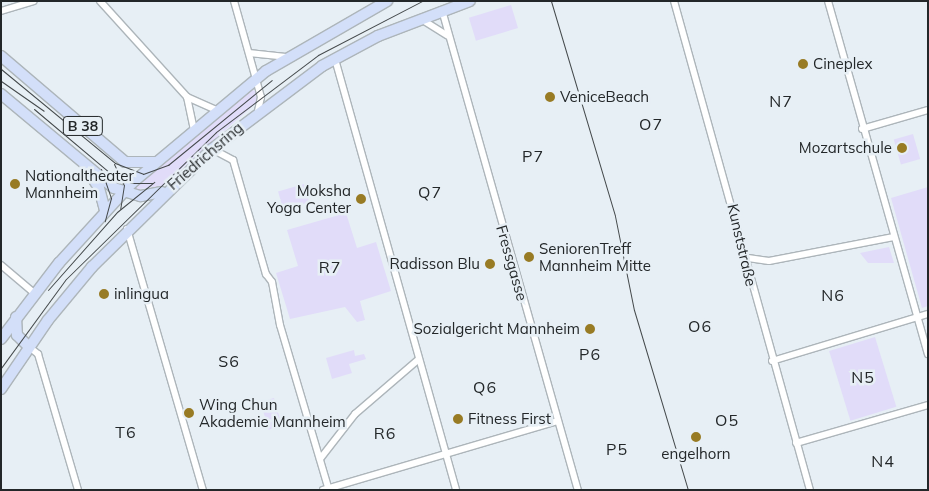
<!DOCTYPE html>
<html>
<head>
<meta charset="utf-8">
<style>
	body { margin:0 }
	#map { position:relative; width:929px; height:491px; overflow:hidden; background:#e7eff5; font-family:Mulish,sans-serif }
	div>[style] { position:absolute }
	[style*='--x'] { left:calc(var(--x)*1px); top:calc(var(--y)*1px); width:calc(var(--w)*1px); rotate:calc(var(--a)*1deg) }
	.green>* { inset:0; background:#e1dcf9; transform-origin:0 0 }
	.roads { filter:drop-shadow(1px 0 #adb5ba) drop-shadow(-1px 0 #adb5ba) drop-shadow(0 1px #adb5ba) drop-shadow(0 -1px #adb5ba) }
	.street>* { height:6px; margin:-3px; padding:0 3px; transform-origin:3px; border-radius:3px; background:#fff }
	.primary>* { height:10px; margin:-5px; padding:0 5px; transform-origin:5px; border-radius:5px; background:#d3dff9 }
	.tram>* { height:1px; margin:-0.5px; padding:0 0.5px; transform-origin:0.5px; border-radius:0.5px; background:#44494b }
	.dots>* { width:14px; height:14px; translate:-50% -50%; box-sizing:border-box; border:2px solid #e7eff5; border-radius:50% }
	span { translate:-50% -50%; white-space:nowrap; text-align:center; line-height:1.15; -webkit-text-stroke:5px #e7eff5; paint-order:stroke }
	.shield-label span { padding:1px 4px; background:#e7eff5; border:1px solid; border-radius:4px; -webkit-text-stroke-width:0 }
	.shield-label { font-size:14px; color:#232729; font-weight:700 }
	.poi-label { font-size:15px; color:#232729 }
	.left { translate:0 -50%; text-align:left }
	.right { translate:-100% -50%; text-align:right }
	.street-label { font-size:15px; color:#232729 }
	.neighbourhood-label { font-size:16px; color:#232729; letter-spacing:1px }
	.frame { position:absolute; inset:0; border:2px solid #232729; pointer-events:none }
</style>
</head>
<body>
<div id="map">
	<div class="green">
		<div style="left:511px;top:5px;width:24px;height:44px;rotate:73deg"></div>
		<div style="clip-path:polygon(249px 89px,255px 91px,257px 102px,162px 186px,132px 190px)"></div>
		<div style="left:913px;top:134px;width:26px;height:20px;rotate:74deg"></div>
		<div style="left:304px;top:184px;width:19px;height:27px;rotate:74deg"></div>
		<div style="clip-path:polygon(928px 187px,928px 306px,922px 308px,891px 198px)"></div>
		<div style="clip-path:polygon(346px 213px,357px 248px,376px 242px,391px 291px,360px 301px,365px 320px,357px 322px,345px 307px,290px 319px,276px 273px,298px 266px,287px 230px)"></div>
		<div style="clip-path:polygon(889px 247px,894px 263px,868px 263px,860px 253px)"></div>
		<div style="left:875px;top:337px;width:73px;height:48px;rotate:73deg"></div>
		<div style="clip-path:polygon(354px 350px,355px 356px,364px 354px,366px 359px,349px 364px,352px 373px,332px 379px,326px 358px)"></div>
		<div style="left:274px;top:398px;width:29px;height:14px;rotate:74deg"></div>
	</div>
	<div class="roads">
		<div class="street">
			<div style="--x:100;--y:1;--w:130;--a:47.8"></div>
			<div style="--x:187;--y:97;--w:32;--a:24"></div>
			<div style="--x:234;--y:1;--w:100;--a:74.3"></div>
			<div style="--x:261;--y:97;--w:14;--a:102"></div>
			<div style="--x:674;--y:1;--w:508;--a:74.46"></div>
			<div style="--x:828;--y:1;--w:367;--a:74.2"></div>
			<div style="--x:442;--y:10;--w:499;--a:74.2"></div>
			<div style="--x:1;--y:11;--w:34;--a:-17"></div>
			<div style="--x:421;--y:19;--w:31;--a:32"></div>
			<div style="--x:249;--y:53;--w:37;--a:6"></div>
			<div style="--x:335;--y:59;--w:448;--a:74.3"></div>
			<div style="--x:187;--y:97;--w:34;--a:78"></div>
			<div style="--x:862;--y:129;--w:69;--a:-16.1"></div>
			<div style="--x:212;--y:149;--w:24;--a:28"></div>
			<div style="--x:233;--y:160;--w:119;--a:73.9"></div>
			<div style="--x:266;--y:274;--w:10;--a:53"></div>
			<div style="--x:272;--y:282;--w:44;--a:79.5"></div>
			<div style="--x:280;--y:325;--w:172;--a:73.5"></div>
			<div style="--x:127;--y:229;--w:272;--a:73.8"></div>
			<div style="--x:748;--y:258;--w:21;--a:8"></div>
			<div style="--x:769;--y:261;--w:127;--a:-10.9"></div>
			<div style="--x:1;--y:265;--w:43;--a:40.3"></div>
			<div style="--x:28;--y:346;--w:13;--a:39"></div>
			<div style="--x:38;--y:354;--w:142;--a:73.6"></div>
			<div style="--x:772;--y:361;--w:163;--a:-16.8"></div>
			<div style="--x:796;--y:443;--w:137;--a:-16.1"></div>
			<div style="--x:320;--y:459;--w:57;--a:-52.1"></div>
			<div style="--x:355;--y:414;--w:84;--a:-40.7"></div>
			<div style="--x:323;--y:490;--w:245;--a:-16.4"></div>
		</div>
		<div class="primary">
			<div style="--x:1;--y:56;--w:163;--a:40.5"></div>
			<div style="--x:125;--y:162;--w:31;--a:0"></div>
			<div style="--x:1;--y:94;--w:147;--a:39.8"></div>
			<div style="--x:114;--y:188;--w:28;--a:17"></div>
			<div style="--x:141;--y:196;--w:21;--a:-11"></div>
			<div style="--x:88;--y:171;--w:20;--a:57"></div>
			<div style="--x:99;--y:188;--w:23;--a:75"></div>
			<div style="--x:16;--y:317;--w:18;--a:87"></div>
			<div style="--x:17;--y:335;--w:16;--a:45"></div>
			<div style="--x:1;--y:339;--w:96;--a:-52.7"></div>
			<div style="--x:59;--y:263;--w:108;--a:-47.6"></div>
			<div style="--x:132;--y:183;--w:175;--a:-39.9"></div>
			<div style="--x:266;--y:71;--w:140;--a:-30"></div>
			<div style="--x:1;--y:389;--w:83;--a:-55.7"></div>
			<div style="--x:48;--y:320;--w:69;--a:-50.3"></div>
			<div style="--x:92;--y:267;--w:168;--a:-44.5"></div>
			<div style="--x:212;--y:149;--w:138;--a:-37"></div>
			<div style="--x:322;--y:66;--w:64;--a:-28.2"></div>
			<div style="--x:378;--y:36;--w:98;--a:-20.8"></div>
		</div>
	</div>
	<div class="tram">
		<div style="--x:551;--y:1;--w:224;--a:73.4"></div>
		<div style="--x:615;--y:216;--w:96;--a:78.6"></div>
		<div style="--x:634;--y:310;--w:188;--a:73.3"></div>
		<div style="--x:1;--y:69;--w:148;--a:39.5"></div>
		<div style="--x:115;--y:163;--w:30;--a:21"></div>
		<div style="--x:143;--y:174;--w:27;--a:-20"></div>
		<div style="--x:168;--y:165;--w:134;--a:-39.3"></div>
		<div style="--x:1;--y:81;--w:52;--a:34.9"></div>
		<div style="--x:34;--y:109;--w:107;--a:40.1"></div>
		<div style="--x:116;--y:178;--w:17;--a:17"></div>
		<div style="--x:132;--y:183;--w:21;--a:0"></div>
		<div style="--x:114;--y:164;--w:23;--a:65"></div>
		<div style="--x:124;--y:185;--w:24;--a:99"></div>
		<div style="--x:101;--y:169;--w:31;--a:71"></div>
		<div style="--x:111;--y:198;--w:24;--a:105"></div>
		<div style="--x:48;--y:290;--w:104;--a:-48.5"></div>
		<div style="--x:117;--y:212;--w:48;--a:-39"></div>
		<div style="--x:1;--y:368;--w:110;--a:-53.9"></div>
		<div style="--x:66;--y:279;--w:210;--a:-44.4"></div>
		<div style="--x:216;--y:132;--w:128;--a:-37"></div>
		<div style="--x:318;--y:55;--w:117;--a:-27.4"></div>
	</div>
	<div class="dots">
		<div style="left:803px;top:64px;background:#987b24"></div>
		<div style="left:550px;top:97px;background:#987b24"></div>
		<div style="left:902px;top:148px;background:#987b24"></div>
		<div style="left:15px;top:184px;background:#987b24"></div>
		<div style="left:361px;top:199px;background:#987b24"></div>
		<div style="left:529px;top:257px;background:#987b24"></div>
		<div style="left:490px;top:264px;background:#987b24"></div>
		<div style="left:104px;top:294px;background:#987b24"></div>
		<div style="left:590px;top:329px;background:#987b24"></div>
		<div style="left:189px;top:413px;background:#987b24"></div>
		<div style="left:458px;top:419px;background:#987b24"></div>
		<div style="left:696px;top:437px;background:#987b24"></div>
	</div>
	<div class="shield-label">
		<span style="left:83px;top:126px">B 38</span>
	</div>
	<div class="poi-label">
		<span class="left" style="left:813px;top:64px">Cineplex</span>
		<span class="left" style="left:560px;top:97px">VeniceBeach</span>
		<span class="right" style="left:892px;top:148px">Mozartschule</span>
		<span class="left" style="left:25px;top:184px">Nationaltheater<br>Mannheim</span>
		<span class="right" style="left:351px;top:199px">Moksha<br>Yoga Center</span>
		<span class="left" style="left:539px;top:257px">SeniorenTreff<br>Mannheim Mitte</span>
		<span class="right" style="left:480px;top:264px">Radisson Blu</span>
		<span class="left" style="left:114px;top:294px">inlingua</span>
		<span class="right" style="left:580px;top:329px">Sozialgericht Mannheim</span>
		<span class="left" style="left:199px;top:413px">Wing Chun<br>Akademie Mannheim</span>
		<span class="left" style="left:468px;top:419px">Fitness First</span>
		<span style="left:696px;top:454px">engelhorn</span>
	</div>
	<div class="street-label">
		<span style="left:205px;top:156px;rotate:-41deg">Friedrichsring</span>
		<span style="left:742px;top:245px;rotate:77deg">Kunststraße</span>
		<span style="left:512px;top:263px;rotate:74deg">Fressgasse</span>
	</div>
	<div class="neighbourhood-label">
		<span style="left:781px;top:101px">N7</span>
		<span style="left:651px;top:124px">O7</span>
		<span style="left:533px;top:156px">P7</span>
		<span style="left:430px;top:192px">Q7</span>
		<span style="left:330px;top:267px">R7</span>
		<span style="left:833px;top:295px">N6</span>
		<span style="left:700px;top:326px">O6</span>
		<span style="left:590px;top:354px">P6</span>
		<span style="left:229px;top:361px">S6</span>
		<span style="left:863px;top:377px">N5</span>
		<span style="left:485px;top:387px">Q6</span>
		<span style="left:727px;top:420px">O5</span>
		<span style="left:126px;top:432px">T6</span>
		<span style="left:385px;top:433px">R6</span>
		<span style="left:617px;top:449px">P5</span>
		<span style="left:883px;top:461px">N4</span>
	</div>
	<div class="frame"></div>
</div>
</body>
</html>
